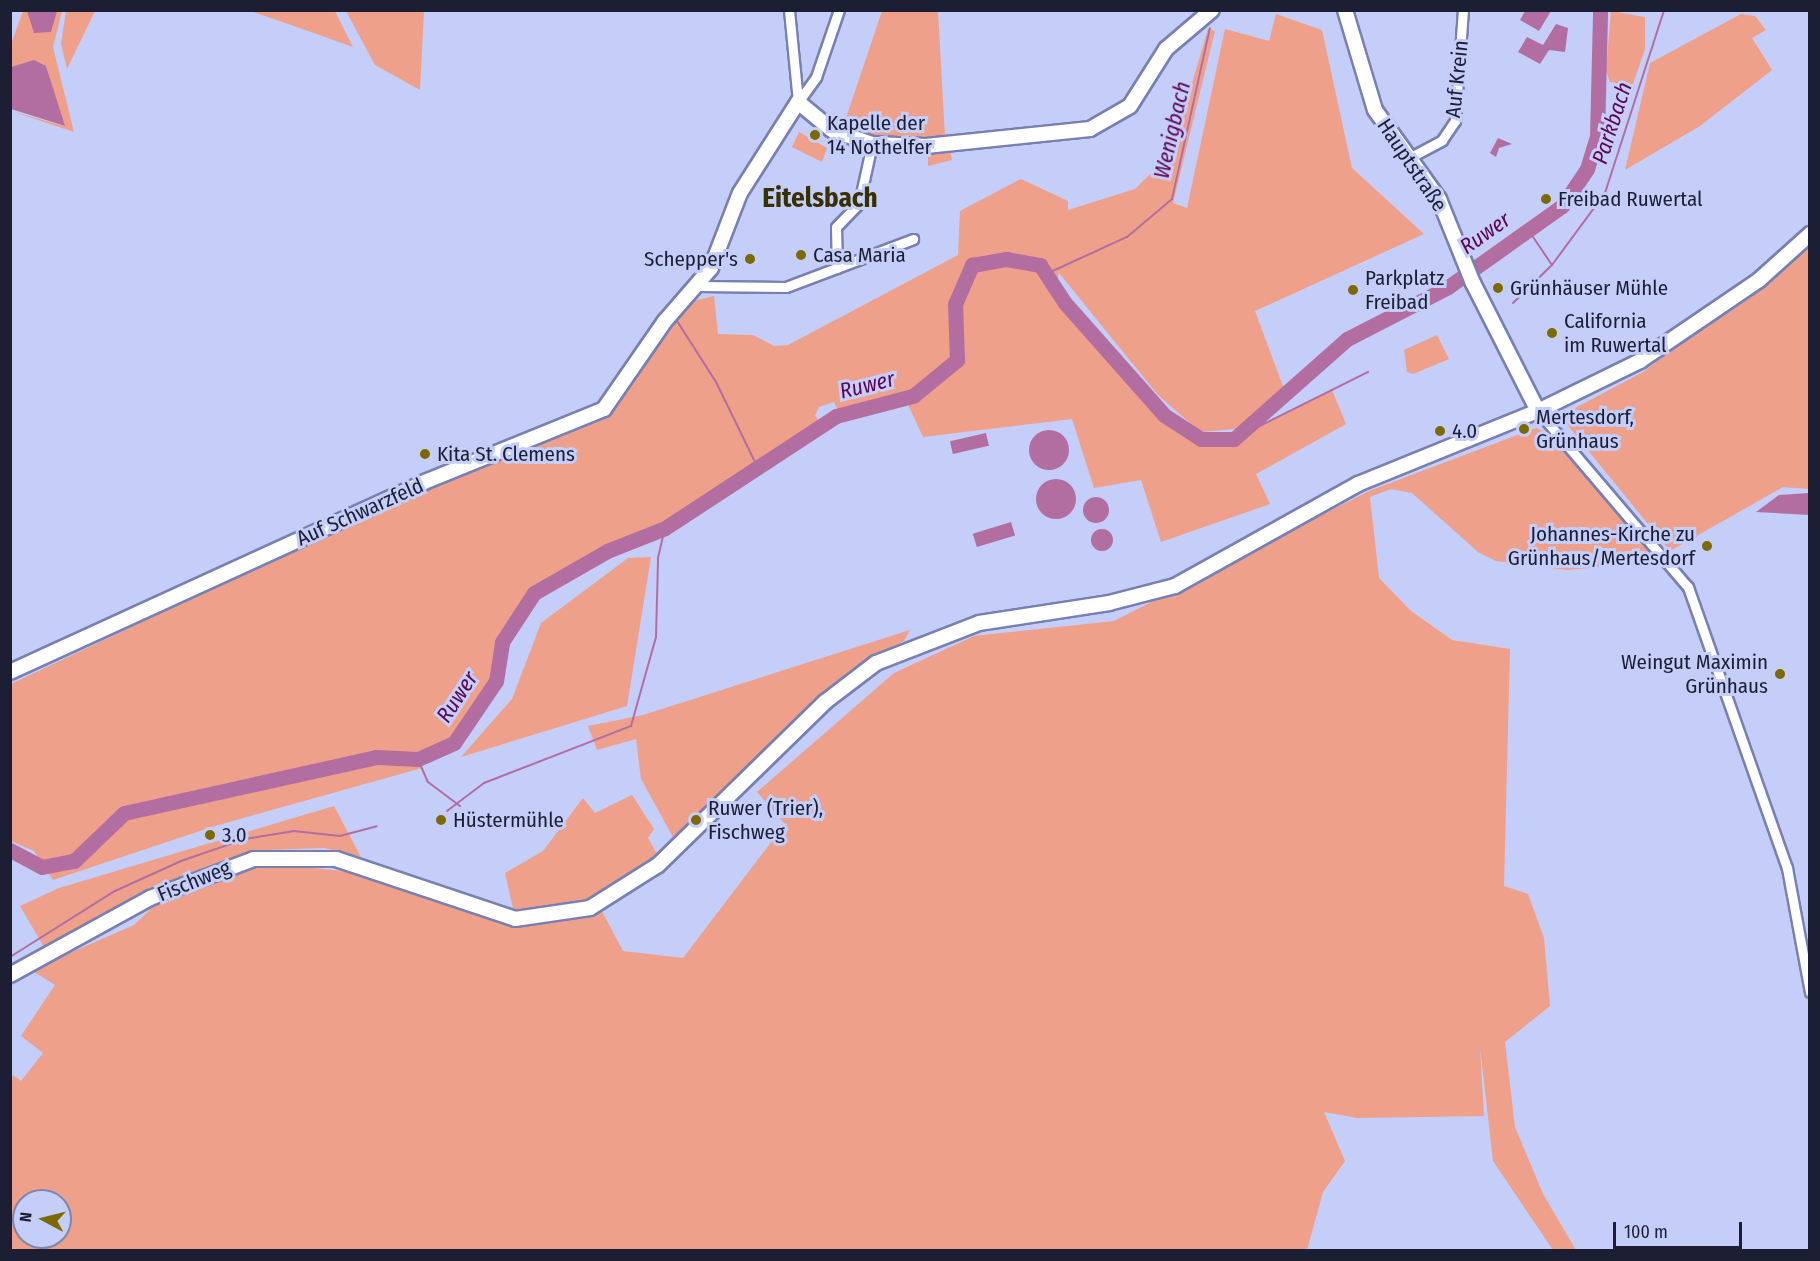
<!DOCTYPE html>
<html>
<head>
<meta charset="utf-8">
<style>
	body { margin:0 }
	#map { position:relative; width:1820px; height:1261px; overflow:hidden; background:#c5cdf9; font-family:"Fira Sans Condensed",sans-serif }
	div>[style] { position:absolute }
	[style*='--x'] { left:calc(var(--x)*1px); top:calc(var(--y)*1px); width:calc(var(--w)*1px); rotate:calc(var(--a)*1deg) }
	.green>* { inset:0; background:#eea08a }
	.water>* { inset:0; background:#b36ea1; transform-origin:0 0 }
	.round { border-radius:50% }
	.stream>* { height:2px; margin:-1px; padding:0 1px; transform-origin:1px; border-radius:1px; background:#b36ea1 }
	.river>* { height:15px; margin:-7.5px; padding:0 7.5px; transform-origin:7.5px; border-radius:7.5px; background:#b36ea1 }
	.roads { filter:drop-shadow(2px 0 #7880b3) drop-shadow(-2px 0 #7880b3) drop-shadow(0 2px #7880b3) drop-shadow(0 -2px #7880b3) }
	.street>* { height:9px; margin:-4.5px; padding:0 4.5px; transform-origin:4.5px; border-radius:4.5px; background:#fff }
	.secondary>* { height:14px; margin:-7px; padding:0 7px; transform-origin:7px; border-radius:7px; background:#fff }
	.dots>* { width:16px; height:16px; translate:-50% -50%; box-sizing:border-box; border:3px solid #c5cdf9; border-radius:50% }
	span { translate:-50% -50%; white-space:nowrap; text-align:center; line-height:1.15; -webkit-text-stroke:6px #c5cdf9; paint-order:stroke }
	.street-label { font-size:21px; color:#1c1f33 }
	.poi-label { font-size:21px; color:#1c1f33 }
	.left { translate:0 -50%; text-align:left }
	.right { translate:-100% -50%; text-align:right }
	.water-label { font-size:22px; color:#5d054f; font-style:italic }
	.district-label { font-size:27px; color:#382f03; font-weight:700 }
	.frame { position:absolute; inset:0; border:12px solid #1c1f33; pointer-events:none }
	.north { position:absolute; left:12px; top:1189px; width:60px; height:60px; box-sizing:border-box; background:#c5cdf9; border:2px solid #8187aa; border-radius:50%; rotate:277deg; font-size:16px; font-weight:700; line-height:24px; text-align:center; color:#1c1f33 }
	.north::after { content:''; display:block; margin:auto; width:21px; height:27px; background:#7c6a01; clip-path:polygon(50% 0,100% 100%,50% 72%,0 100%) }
	.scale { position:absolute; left:1613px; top:1222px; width:129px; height:27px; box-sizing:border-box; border:3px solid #1c1f33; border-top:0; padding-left:8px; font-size:18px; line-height:21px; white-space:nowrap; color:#1c1f33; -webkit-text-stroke:4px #c5cdf9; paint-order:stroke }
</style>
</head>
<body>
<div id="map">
	<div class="green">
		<div style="clip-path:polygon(23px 11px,62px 11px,53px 47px,74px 132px,11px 111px,64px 126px,46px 66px,10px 67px,11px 44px)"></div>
		<div style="clip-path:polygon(66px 11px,95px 11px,67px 69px,61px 44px)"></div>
		<div style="clip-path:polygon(250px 11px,335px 11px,353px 47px,291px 25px)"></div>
		<div style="clip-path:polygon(346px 11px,424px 11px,420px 90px,375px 65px)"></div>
		<div style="clip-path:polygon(882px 11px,938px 11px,945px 137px,878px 138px,845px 121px)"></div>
		<div style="clip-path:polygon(1611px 11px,1645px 17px,1645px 49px,1633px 84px,1626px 86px,1610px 82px,1606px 71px)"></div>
		<div style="clip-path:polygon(1276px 14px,1322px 30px,1352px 168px,1424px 234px,1255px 311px,1284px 389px,1236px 429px,1200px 432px,1158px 395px,1059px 273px,1055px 288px,1164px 415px,1201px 439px,1234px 439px,1332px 390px,1346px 424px,1256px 474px,1270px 504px,1161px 542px,1141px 480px,1094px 488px,1072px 419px,923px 437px,905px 398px,840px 415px,834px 402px,819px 407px,815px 416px,822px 424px,665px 528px,607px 551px,535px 593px,502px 642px,496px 681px,454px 743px,418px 759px,422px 768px,215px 826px,53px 880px,34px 851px,11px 841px,11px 684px,419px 491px,606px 414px,689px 302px,714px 296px,718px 334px,753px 335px,774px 346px,788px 345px,958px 255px,960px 211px,1021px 179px,1068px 201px,1068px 210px,1135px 189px,1171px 154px,1208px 29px,1215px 31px,1173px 203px,1187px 208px,1225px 29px,1269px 41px)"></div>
		<div style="clip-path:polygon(1741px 14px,1755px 16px,1766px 30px,1752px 38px,1772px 70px,1700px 126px,1625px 170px,1650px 63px)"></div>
		<div style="clip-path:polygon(799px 132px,827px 148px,822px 162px,792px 147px)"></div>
		<div style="clip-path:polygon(950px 150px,952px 160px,928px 166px,928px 151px)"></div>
		<div style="clip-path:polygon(1809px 246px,1809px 489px,1783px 487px,1670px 551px,1560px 416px,1643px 372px)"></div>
		<div style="clip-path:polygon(1437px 335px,1449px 359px,1413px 374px,1407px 372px,1404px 350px)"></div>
		<div style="clip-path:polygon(evenodd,1536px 428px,1552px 435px,1651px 551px,1653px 562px,1567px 570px,1496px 561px,1478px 552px,1412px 493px,1391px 489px,1370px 497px,1379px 578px,1411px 611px,1452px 640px,1510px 649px,1504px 886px,1528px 894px,1544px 938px,1550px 1006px,1505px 1042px,1515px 1127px,1543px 1194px,1576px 1250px,1553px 1250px,1493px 1161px,1480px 1047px,1484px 1116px,1357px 1118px,1324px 1112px,1345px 1161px,1323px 1192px,1307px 1250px,11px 1250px,11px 1082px,13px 1075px,21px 1081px,43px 1053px,21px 1036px,55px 985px,31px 970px,134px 925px,158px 902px,187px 887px,234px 870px,275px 864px,342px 871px,493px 921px,547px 918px,598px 904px,623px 951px,683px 958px,785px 824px,757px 792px,894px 673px,974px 636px,1114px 621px,1369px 491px,1536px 428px,24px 1201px,60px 1201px,60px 1237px,24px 1237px,24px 1201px)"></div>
		<div style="clip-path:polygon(651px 557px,627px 706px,461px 757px,512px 699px,541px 623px,628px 558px)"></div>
		<div style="clip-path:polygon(910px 630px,904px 641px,870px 661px,673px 837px,641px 779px,636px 739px,597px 750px,588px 726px,643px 715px)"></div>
		<div style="clip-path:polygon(632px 795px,654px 829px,648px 838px,657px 854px,589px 900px,547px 909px,513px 909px,505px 873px,543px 851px,583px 798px,595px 813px)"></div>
		<div style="clip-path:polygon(334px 806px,361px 857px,324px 848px,267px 850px,230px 859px,143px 894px,45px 949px,20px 906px,59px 888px)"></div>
	</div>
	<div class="water">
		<div style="clip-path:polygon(27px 11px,57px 11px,51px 32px,34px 33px)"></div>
		<div style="clip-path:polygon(1525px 11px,1525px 10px,1551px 11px,1539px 31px,1520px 20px)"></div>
		<div style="clip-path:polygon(1556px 24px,1568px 28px,1565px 52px,1549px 50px,1540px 64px,1518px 52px,1527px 37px,1543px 45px)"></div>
		<div style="clip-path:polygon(34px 60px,46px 66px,65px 126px,11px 109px,11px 67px)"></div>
		<div style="clip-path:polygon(1498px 138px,1512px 144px,1499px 148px,1496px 157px,1490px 153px)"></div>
		<div class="round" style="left:1029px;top:430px;width:40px;height:40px"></div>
		<div style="left:986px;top:433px;width:13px;height:37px;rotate:77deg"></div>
		<div class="round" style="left:1036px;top:479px;width:40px;height:40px"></div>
		<div style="clip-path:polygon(1809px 493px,1809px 515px,1756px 512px,1779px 495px)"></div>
		<div class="round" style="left:1083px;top:497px;width:26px;height:26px"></div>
		<div style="left:1011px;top:522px;width:14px;height:40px;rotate:73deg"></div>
		<div class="round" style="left:1091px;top:529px;width:22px;height:22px"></div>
	</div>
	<div class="stream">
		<div style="--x:1529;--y:231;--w:41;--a:55.9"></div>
		<div style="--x:1046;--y:274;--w:89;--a:-24.6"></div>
		<div style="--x:1127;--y:237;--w:59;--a:-40.2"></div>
		<div style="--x:1172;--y:199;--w:175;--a:-77.5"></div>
		<div style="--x:1513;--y:303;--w:54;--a:-44.3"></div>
		<div style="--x:1552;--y:265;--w:89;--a:-53.6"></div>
		<div style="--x:1605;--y:193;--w:192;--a:-72.1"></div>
		<div style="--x:677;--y:321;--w:72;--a:57.4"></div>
		<div style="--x:716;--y:382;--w:91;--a:64"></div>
		<div style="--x:1234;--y:439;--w:150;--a:-26.6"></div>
		<div style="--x:418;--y:759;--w:25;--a:67"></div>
		<div style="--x:428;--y:782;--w:40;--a:37"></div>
		<div style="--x:447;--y:811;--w:46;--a:-37.1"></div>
		<div style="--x:484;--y:783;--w:158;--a:-21.2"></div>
		<div style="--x:631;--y:726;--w:92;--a:-74.3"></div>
		<div style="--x:656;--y:637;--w:79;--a:-88.5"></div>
		<div style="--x:658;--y:558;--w:31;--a:-77"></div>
		<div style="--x:10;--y:957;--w:124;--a:-32.2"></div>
		<div style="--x:115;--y:891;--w:72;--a:-24.4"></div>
		<div style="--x:181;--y:861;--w:68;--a:-19"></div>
		<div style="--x:245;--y:839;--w:50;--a:-9.3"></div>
		<div style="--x:294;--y:831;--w:46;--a:6.2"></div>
		<div style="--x:340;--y:836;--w:38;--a:-15"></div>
	</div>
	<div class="river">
		<div style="--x:10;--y:850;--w:36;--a:28"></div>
		<div style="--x:42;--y:867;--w:33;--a:-11"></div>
		<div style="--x:74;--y:861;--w:69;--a:-43.8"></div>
		<div style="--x:124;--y:813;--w:259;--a:-12.5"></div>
		<div style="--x:377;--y:757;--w:41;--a:2.8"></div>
		<div style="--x:418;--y:759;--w:39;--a:-24"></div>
		<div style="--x:454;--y:743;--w:75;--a:-55.9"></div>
		<div style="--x:496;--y:681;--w:39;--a:-81"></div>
		<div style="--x:502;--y:642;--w:59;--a:-56.9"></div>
		<div style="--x:534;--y:593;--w:84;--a:-29.9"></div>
		<div style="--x:607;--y:551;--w:62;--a:-21.6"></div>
		<div style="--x:665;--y:528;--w:204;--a:-33.2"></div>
		<div style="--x:836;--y:416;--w:80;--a:-14.6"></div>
		<div style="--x:913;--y:396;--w:57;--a:-39.3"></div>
		<div style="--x:957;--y:360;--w:56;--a:-92"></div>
		<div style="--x:955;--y:304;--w:43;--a:-66.4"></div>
		<div style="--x:972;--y:265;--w:35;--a:-10"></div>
		<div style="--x:1006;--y:259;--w:35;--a:10"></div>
		<div style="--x:1040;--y:265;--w:45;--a:56.7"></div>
		<div style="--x:1065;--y:303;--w:149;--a:48.5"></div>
		<div style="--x:1164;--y:415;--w:44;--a:33"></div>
		<div style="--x:1201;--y:439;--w:33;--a:0"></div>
		<div style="--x:1234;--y:439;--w:151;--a:-41.5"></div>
		<div style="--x:1347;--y:339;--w:114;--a:-27.2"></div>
		<div style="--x:1448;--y:287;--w:140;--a:-35.4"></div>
		<div style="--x:1562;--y:206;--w:45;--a:-56"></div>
		<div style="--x:1587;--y:169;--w:34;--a:-73"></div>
		<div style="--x:1597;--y:137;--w:127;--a:-88.6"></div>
	</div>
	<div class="roads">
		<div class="street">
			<div style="--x:789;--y:10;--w:92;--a:84.4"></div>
			<div style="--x:798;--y:102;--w:31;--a:-54"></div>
			<div style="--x:816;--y:77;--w:71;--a:-71.1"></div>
			<div style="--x:1407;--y:159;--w:40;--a:-28"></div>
			<div style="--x:1442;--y:140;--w:23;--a:-56"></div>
			<div style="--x:1455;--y:121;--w:111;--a:-85.9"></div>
			<div style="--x:837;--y:268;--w:41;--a:-91.4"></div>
			<div style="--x:836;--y:227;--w:33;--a:-46"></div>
			<div style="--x:859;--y:203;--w:60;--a:-77.6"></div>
			<div style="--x:698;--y:286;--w:88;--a:0.7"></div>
			<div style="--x:786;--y:287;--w:136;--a:-20.7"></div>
			<div style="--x:1538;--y:411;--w:231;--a:49.6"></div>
			<div style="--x:1688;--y:587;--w:298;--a:70.6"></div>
			<div style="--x:1787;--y:868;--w:126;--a:79.5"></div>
		</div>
		<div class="secondary">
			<div style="--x:1345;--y:10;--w:104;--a:73.3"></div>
			<div style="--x:1375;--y:110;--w:110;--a:54.3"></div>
			<div style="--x:1439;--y:199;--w:91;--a:68"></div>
			<div style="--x:1473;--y:283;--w:144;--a:63.1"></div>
			<div style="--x:10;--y:672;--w:453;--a:-24.6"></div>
			<div style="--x:422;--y:483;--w:196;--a:-22.1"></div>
			<div style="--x:604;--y:409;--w:107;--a:-55.3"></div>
			<div style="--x:665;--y:321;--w:70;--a:-49"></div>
			<div style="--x:711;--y:268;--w:80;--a:-68.9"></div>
			<div style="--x:740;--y:193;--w:108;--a:-57.5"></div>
			<div style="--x:798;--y:102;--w:44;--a:39.5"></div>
			<div style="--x:832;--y:130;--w:42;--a:19.3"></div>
			<div style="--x:872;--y:144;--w:54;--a:2.1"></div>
			<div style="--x:926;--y:146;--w:165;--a:-5.9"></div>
			<div style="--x:1090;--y:129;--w:46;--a:-29.9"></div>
			<div style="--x:1130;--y:106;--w:67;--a:-57.7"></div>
			<div style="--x:1166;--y:49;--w:60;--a:-40.3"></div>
			<div style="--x:10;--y:975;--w:160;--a:-28.8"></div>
			<div style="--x:150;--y:898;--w:111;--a:-20.6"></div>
			<div style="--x:254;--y:859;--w:82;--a:0"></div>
			<div style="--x:336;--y:859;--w:189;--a:18.5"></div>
			<div style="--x:515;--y:919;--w:76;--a:-8.3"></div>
			<div style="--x:590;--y:908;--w:80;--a:-32.3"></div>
			<div style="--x:658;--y:865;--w:233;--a:-44.3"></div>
			<div style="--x:825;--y:702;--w:64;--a:-37.4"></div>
			<div style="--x:876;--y:663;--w:110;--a:-21.2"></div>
			<div style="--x:979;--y:623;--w:132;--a:-8.7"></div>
			<div style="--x:1109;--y:603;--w:68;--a:-14.4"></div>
			<div style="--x:1175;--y:586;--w:210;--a:-29.1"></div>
			<div style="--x:1358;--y:484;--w:194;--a:-22.1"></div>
			<div style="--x:1538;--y:411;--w:114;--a:-26.1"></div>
			<div style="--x:1640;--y:361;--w:144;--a:-34.2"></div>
			<div style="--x:1759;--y:280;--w:69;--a:-42"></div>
		</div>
	</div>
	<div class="dots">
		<div style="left:815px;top:135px;background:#7c6a01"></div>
		<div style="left:1546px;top:199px;background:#7c6a01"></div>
		<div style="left:801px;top:255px;background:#7c6a01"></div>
		<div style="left:750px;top:259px;background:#7c6a01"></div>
		<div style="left:1498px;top:288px;background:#7c6a01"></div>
		<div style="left:1353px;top:290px;background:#7c6a01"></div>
		<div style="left:1552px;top:333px;background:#7c6a01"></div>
		<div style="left:1524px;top:429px;background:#7c6a01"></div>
		<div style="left:1440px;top:431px;background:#7c6a01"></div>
		<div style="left:425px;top:454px;background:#7c6a01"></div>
		<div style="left:1707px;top:546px;background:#7c6a01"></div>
		<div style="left:1780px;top:674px;background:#7c6a01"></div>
		<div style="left:441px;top:820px;background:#7c6a01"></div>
		<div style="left:696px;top:820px;background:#7c6a01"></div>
		<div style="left:210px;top:835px;background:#7c6a01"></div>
	</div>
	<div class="street-label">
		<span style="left:1457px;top:79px;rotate:-84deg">Auf Krein</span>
		<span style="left:1412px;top:165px;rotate:56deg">Hauptstraße</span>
		<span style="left:360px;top:512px;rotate:-24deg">Auf Schwarzfeld</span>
		<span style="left:194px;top:881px;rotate:-22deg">Fischweg</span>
	</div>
	<div class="poi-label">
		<span class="left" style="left:827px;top:135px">Kapelle der<br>14 Nothelfer</span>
		<span class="left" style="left:1558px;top:199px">Freibad Ruwertal</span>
		<span class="left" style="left:813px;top:255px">Casa Maria</span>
		<span class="right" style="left:738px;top:259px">Schepper's</span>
		<span class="left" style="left:1365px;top:290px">Parkplatz<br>Freibad</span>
		<span class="left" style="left:1510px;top:288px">Grünhäuser Mühle</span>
		<span class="left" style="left:1564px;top:333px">California<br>im Ruwertal</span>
		<span class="left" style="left:1536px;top:429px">Mertesdorf,<br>Grünhaus</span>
		<span class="left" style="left:1452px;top:431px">4.0</span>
		<span class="left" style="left:437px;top:454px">Kita St. Clemens</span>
		<span class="right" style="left:1695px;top:546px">Johannes-Kirche zu<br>Grünhaus/Mertesdorf</span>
		<span class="right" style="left:1768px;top:674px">Weingut Maximin<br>Grünhaus</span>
		<span class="left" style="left:708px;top:820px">Ruwer (Trier),<br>Fischweg</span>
		<span class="left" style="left:453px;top:820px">Hüstermühle</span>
		<span class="left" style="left:222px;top:835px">3.0</span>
	</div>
	<div class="water-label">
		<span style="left:1612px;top:123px;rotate:-72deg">Parkbach</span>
		<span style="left:1172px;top:130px;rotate:-77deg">Wenigbach</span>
		<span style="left:1485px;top:233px;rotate:-35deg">Ruwer</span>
		<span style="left:867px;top:385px;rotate:-14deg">Ruwer</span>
		<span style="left:457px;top:697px;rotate:-57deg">Ruwer</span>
	</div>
	<div class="district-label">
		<span style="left:820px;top:199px">Eitelsbach</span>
	</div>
	<div class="frame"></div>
	<div class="north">N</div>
	<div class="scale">100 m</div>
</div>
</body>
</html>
